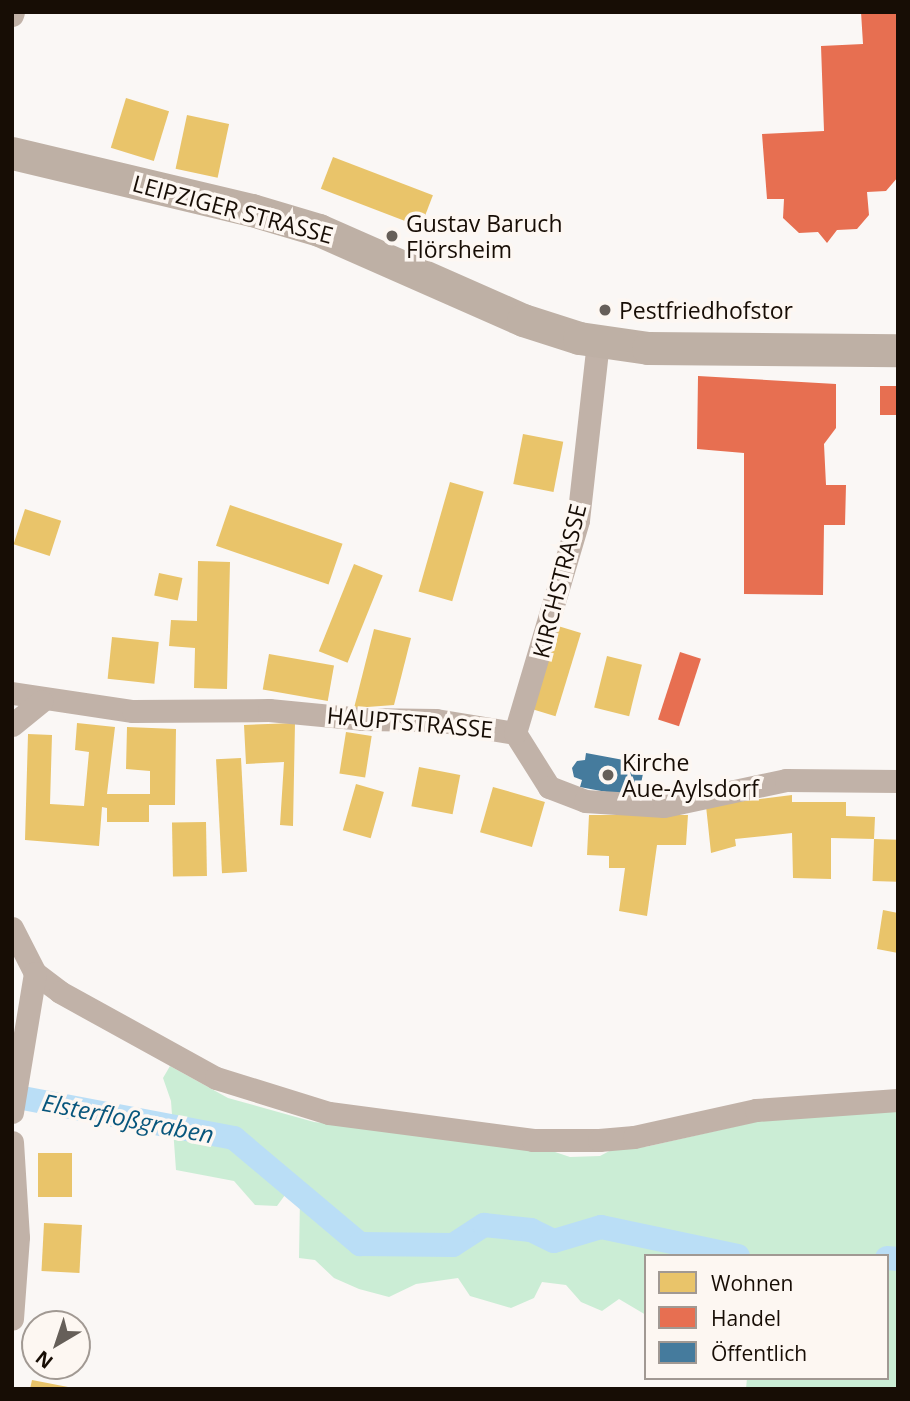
<!DOCTYPE html>
<html>
<head>
<meta charset="utf-8">
<style>
	body { margin:0 }
	#map { position:relative; width:910px; height:1401px; overflow:hidden; background:#faf7f5; font-family:"Open Sans",sans-serif }
	div>[style] { position:absolute }
	[style*='--x'] { left:calc(var(--x)*1px); top:calc(var(--y)*1px); width:calc(var(--w)*1px); rotate:calc(var(--a)*1deg) }
	.green>* { inset:0; background:#cbedd5 }
	.homes>* { inset:0; background:#e9c46a; transform-origin:0 0 }
	.shops>* { inset:0; background:#e76f51; transform-origin:0 0 }
	.public>* { inset:0; background:#457b9d }
	.canal>* { height:24px; margin:-12px; padding:0 12px; transform-origin:12px; border-radius:12px; background:#badef6 }
	.street>* { height:23px; margin:-11.5px; padding:0 11.5px; transform-origin:11.5px; border-radius:11.5px; background:#c1b2a8 }
	.secondary>* { height:33px; margin:-16.5px; padding:0 16.5px; transform-origin:16.5px; border-radius:16.5px; background:#beb0a5 }
	.dots>* { width:19px; height:19px; translate:-50% -50%; box-sizing:border-box; border:4px solid #fdf7f2; border-radius:50% }
	span { translate:-50% -50%; white-space:nowrap; text-align:center; line-height:1.15; -webkit-text-stroke:7px #fdf7f2; paint-order:stroke }
	.street-label { font-size:23px; color:#170d05 }
	.poi-label { font-size:23px; color:#170d05 }
	.left { translate:0 -50%; text-align:left }
	.water-label { font-size:24px; color:#08567c; font-style:italic }
	.frame { position:absolute; inset:0; border:14px solid #170d05; pointer-events:none }
	.legend { position:absolute; left:644px; top:1254px; width:245px; height:126px; box-sizing:border-box; background:#fdf7f2; border:2px solid #a19993; margin:0; padding:9px 12px; list-style:none; font-size:21px; color:#170d05 }
	.legend li { display:flex; align-items:center; gap:14px; height:35px }
	.legend b { width:35px; border:2px solid #a19993 }
	.north { position:absolute; left:21px; top:1310px; width:70px; height:70px; box-sizing:border-box; background:#fdf7f2; border:2px solid #a19993; border-radius:50%; rotate:219deg; font-size:19px; font-weight:700; line-height:28px; text-align:center; color:#170d05 }
	.north::after { content:''; display:block; margin:auto; width:24px; height:32px; background:#665f59; clip-path:polygon(50% 0,100% 100%,50% 72%,0 100%) }
</style>
</head>
<body>
<div id="map">
	<div class="green">
		<div style="clip-path:polygon(170px 1066px,228px 1098px,314px 1122px,549px 1150px,570px 1157px,600px 1156px,615px 1148px,645px 1147px,759px 1121px,898px 1107px,898px 1389px,746px 1389px,747px 1378px,887px 1378px,887px 1256px,646px 1256px,646px 1315px,619px 1299px,602px 1311px,581px 1302px,566px 1285px,542px 1282px,534px 1298px,511px 1308px,470px 1296px,458px 1278px,416px 1284px,389px 1297px,359px 1289px,334px 1278px,315px 1260px,299px 1258px,300px 1197px,285px 1195px,277px 1206px,255px 1205px,234px 1181px,176px 1170px,171px 1101px,163px 1078px)"></div>
	</div>
	<div class="homes">
		<div style="left:126px;top:98px;width:45px;height:52px;rotate:17deg"></div>
		<div style="left:187px;top:115px;width:43px;height:55px;rotate:12deg"></div>
		<div style="left:333px;top:157px;width:107px;height:34px;rotate:21deg"></div>
		<div style="left:523px;top:434px;width:41px;height:51px;rotate:11deg"></div>
		<div style="left:450px;top:482px;width:35px;height:114px;rotate:16deg"></div>
		<div style="left:230px;top:505px;width:119px;height:43px;rotate:19deg"></div>
		<div style="left:25px;top:509px;width:38px;height:37px;rotate:18deg"></div>
		<div style="clip-path:polygon(198px 561px,230px 562px,227px 689px,194px 688px,195px 648px,169px 646px,171px 620px,197px 621px)"></div>
		<div style="left:354px;top:564px;width:31px;height:94px;rotate:22deg"></div>
		<div style="left:159px;top:573px;width:24px;height:23px;rotate:12deg"></div>
		<div style="left:558px;top:626px;width:24px;height:87px;rotate:17deg"></div>
		<div style="clip-path:polygon(374px 629px,411px 638px,394px 705px,354px 708px)"></div>
		<div style="left:112px;top:637px;width:47px;height:42px;rotate:6deg"></div>
		<div style="left:269px;top:654px;width:66px;height:36px;rotate:10deg"></div>
		<div style="left:607px;top:656px;width:36px;height:53px;rotate:14deg"></div>
		<div style="clip-path:polygon(77px 723px,115px 727px,107px 794px,150px 794px,150px 771px,126px 769px,127px 727px,176px 729px,175px 805px,149px 805px,149px 822px,107px 822px,107px 808px,102px 807px,99px 846px,25px 840px,28px 734px,52px 735px,50px 804px,84px 806px,89px 752px,75px 750px)"></div>
		<div style="clip-path:polygon(295px 723px,293px 826px,280px 825px,284px 762px,246px 764px,244px 725px)"></div>
		<div style="left:346px;top:732px;width:26px;height:42px;rotate:9deg"></div>
		<div style="left:241px;top:758px;width:114px;height:25px;rotate:87deg"></div>
		<div style="left:419px;top:767px;width:42px;height:40px;rotate:11deg"></div>
		<div style="left:356px;top:784px;width:29px;height:48px;rotate:16deg"></div>
		<div style="left:493px;top:787px;width:54px;height:47px;rotate:16deg"></div>
		<div style="clip-path:polygon(792px 795px,792px 802px,846px 802px,846px 816px,875px 817px,874px 839px,831px 838px,831px 879px,793px 878px,792px 833px,735px 839px,736px 846px,711px 853px,706px 806px)"></div>
		<div style="clip-path:polygon(589px 815px,688px 815px,686px 845px,657px 845px,647px 916px,619px 911px,625px 868px,609px 868px,609px 856px,587px 855px)"></div>
		<div style="left:206px;top:822px;width:54px;height:34px;rotate:89deg"></div>
		<div style="left:874px;top:839px;width:24px;height:42px;rotate:2deg"></div>
		<div style="clip-path:polygon(883px 910px,898px 913px,898px 953px,877px 949px)"></div>
		<div style="left:38px;top:1153px;width:34px;height:44px"></div>
		<div style="left:44px;top:1223px;width:38px;height:48px;rotate:3deg"></div>
		<div style="clip-path:polygon(32px 1380px,68px 1387px,67px 1389px,30px 1389px)"></div>
	</div>
	<div class="shops">
		<div style="clip-path:polygon(861px 12px,898px 12px,898px 177px,886px 191px,867px 192px,869px 215px,857px 229px,837px 230px,827px 243px,818px 232px,799px 233px,783px 218px,784px 199px,767px 199px,762px 134px,824px 131px,821px 46px,863px 44px)"></div>
		<div style="clip-path:polygon(698px 376px,836px 384px,836px 428px,824px 444px,826px 485px,846px 485px,845px 525px,824px 525px,823px 595px,744px 594px,744px 453px,697px 449px)"></div>
		<div style="left:880px;top:386px;width:18px;height:29px"></div>
		<div style="left:680px;top:652px;width:22px;height:71px;rotate:18deg"></div>
	</div>
	<div class="public">
		<div style="clip-path:polygon(586px 753px,645px 764px,638px 798px,580px 787px,582px 780px,574px 777px,572px 768px,577px 761px,585px 760px)"></div>
	</div>
	<div class="canal">
		<div style="--x:12;--y:1096;--w:226;--a:10.7"></div>
		<div style="--x:234;--y:1138;--w:165;--a:40.1"></div>
		<div style="--x:360;--y:1244;--w:93;--a:0.6"></div>
		<div style="--x:453;--y:1245;--w:37;--a:-33"></div>
		<div style="--x:484;--y:1225;--w:47;--a:6.1"></div>
		<div style="--x:531;--y:1230;--w:25;--a:26"></div>
		<div style="--x:554;--y:1241;--w:49;--a:-16.6"></div>
		<div style="--x:601;--y:1227;--w:140;--a:12"></div>
		<div style="--x:887;--y:1258;--w:11;--a:5"></div>
	</div>
	<div class="street">
		<div style="--x:12;--y:15;--w:3;--a:-72"></div>
		<div style="--x:12;--y:693;--w:122;--a:8.5"></div>
		<div style="--x:133;--y:711;--w:136;--a:-0.4"></div>
		<div style="--x:269;--y:710;--w:93;--a:5.5"></div>
		<div style="--x:362;--y:719;--w:74;--a:0.8"></div>
		<div style="--x:436;--y:720;--w:80;--a:9.3"></div>
		<div style="--x:12;--y:725;--w:38;--a:-39"></div>
		<div style="--x:515;--y:733;--w:64;--a:57.8"></div>
		<div style="--x:549;--y:787;--w:39;--a:21"></div>
		<div style="--x:585;--y:801;--w:79;--a:3.6"></div>
		<div style="--x:664;--y:806;--w:125;--a:-12"></div>
		<div style="--x:786;--y:780;--w:112;--a:0.5"></div>
		<div style="--x:515;--y:733;--w:222;--a:-73.5"></div>
		<div style="--x:578;--y:520;--w:178;--a:-83.6"></div>
		<div style="--x:12;--y:928;--w:51;--a:62.9"></div>
		<div style="--x:35;--y:973;--w:31;--a:37"></div>
		<div style="--x:60;--y:992;--w:178;--a:28.9"></div>
		<div style="--x:216;--y:1078;--w:118;--a:17.2"></div>
		<div style="--x:329;--y:1113;--w:206;--a:7.5"></div>
		<div style="--x:533;--y:1140;--w:66;--a:0"></div>
		<div style="--x:599;--y:1140;--w:35;--a:-5"></div>
		<div style="--x:634;--y:1137;--w:125;--a:-12.5"></div>
		<div style="--x:756;--y:1110;--w:142;--a:-4"></div>
		<div style="--x:12;--y:1112;--w:141;--a:-80.6"></div>
		<div style="--x:12;--y:1142;--w:95;--a:86.4"></div>
		<div style="--x:18;--y:1237;--w:82;--a:94.2"></div>
	</div>
	<div class="secondary">
		<div style="--x:12;--y:153;--w:247;--a:13.4"></div>
		<div style="--x:252;--y:210;--w:70;--a:16.6"></div>
		<div style="--x:319;--y:230;--w:223;--a:23.8"></div>
		<div style="--x:523;--y:320;--w:59;--a:17.8"></div>
		<div style="--x:579;--y:338;--w:70;--a:8.2"></div>
		<div style="--x:648;--y:348;--w:250;--a:0.5"></div>
	</div>
	<div class="dots">
		<div style="left:392px;top:236px;background:#665f59"></div>
		<div style="left:605px;top:310px;background:#665f59"></div>
		<div style="left:608px;top:775px;background:#665f59"></div>
	</div>
	<div class="street-label">
		<span style="left:233px;top:209px;rotate:15deg">LEIPZIGER STRASSE</span>
		<span style="left:559px;top:581px;rotate:-76deg">KIRCHSTRASSE</span>
		<span style="left:410px;top:722px;rotate:5deg">HAUPTSTRASSE</span>
	</div>
	<div class="poi-label">
		<span class="left" style="left:406px;top:236px">Gustav Baruch<br>Flörsheim</span>
		<span class="left" style="left:619px;top:310px">Pestfriedhofstor</span>
		<span class="left" style="left:622px;top:775px">Kirche<br>Aue-Aylsdorf</span>
	</div>
	<div class="water-label">
		<span style="left:128px;top:1118px;rotate:11deg">Elsterfloßgraben</span>
	</div>
	<div class="frame"></div>
	<ul class="legend">
	<li><b style="height:19px;background:#e9c46a"></b>Wohnen</li>
	<li><b style="height:19px;background:#e76f51"></b>Handel</li>
	<li><b style="height:19px;background:#457b9d"></b>Öffentlich</li>
	</ul>
	<div class="north">N</div>
</div>
</body>
</html>
